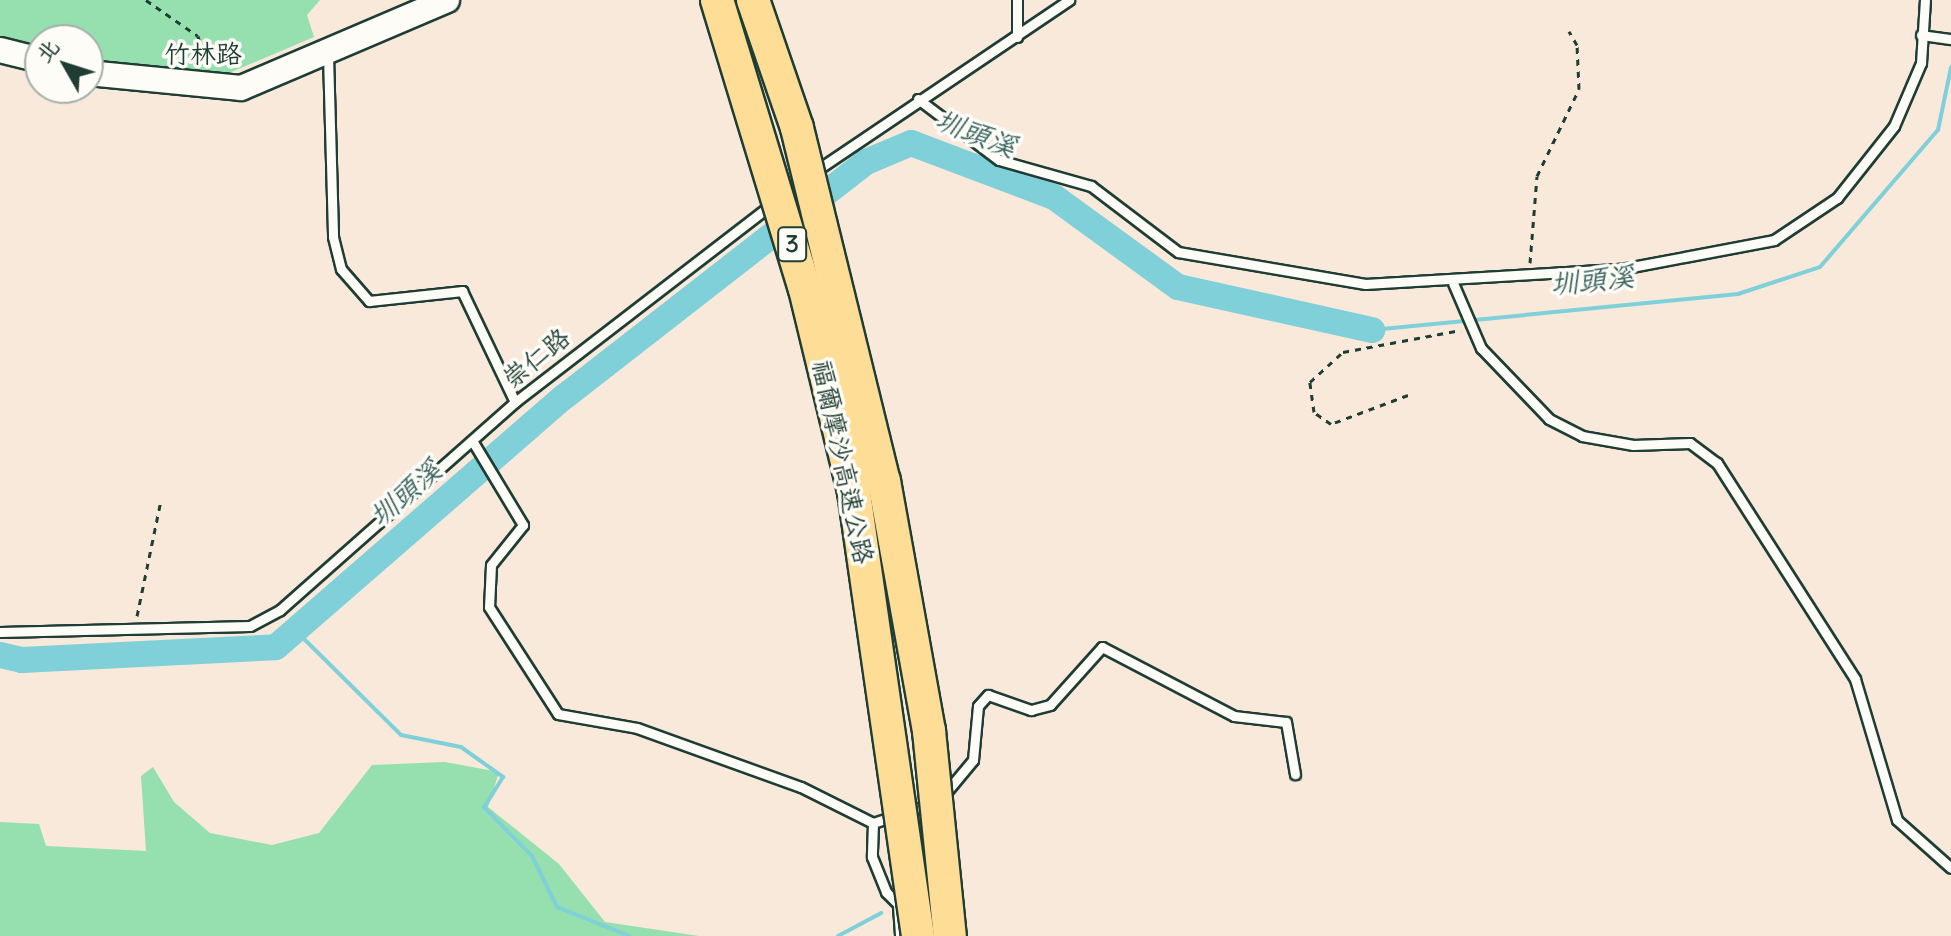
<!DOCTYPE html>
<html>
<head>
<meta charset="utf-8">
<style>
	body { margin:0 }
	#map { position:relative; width:1951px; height:936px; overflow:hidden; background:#f8e9db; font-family:Delius,"LXGW WenKai TC",sans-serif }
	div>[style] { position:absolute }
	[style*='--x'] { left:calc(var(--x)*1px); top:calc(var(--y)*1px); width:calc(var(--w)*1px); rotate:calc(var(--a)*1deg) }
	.green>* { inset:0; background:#96dfae }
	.stream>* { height:4px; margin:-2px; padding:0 2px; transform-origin:2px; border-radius:2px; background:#7fd0d8 }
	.river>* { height:26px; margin:-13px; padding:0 13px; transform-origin:13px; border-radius:13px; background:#7fd0d8 }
	.path>* { height:3px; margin-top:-1.5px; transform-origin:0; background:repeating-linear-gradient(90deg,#1f3d34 0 6px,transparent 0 12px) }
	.roads { filter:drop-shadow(2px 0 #1f3d34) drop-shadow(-2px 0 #1f3d34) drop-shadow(0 2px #1f3d34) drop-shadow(0 -2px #1f3d34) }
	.lane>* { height:9px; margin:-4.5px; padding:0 4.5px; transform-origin:4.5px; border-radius:4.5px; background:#fdfcf7 }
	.secondary>* { height:24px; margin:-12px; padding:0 12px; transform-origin:12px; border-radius:12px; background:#fdfcf7 }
	.bridges { filter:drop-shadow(2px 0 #1f3d34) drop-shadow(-2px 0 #1f3d34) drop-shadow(0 2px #1f3d34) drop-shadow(0 -2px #1f3d34) }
	.highway-bridge>* { height:32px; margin:-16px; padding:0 16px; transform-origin:16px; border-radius:16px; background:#fedd96 }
	span { translate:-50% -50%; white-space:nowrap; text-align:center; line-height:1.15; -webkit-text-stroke:7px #fdfcf7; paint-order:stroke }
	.shield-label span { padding:2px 6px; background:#fdfcf7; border:2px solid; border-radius:6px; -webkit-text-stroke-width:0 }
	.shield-label { font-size:24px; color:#1f3d34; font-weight:700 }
	.street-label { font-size:26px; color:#1f3d34 }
	.water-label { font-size:28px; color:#37625d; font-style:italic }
	.north { position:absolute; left:24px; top:24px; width:80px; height:80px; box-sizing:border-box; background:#fdfcf7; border:2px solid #a4b0a9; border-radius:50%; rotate:309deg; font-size:22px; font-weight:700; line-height:32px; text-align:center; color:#1f3d34 }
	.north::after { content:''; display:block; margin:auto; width:28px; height:36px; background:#1f3d34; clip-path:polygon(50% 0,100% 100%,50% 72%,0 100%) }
</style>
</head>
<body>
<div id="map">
	<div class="green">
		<div style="clip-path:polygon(0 0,320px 0,307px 15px,314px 37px,222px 76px,88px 59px,88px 40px,40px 40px,40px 48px,0 39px)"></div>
		<div style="clip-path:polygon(445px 762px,499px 772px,488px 807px,559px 864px,605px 922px,699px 936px,0 936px,0 822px,39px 824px,46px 846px,146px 851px,141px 776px,153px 767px,174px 802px,210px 833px,272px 845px,319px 833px,372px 765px)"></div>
	</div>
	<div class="stream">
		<div style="--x:1372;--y:330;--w:368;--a:-5.6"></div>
		<div style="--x:1738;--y:294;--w:86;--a:-18.2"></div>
		<div style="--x:1820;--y:267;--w:181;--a:-49.3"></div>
		<div style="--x:1938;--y:130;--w:64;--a:-78.3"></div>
		<div style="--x:295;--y:630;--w:149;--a:44.7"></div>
		<div style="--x:401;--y:735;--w:61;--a:11.3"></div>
		<div style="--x:461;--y:747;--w:52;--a:35.5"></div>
		<div style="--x:503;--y:777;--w:36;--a:122"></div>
		<div style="--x:484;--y:807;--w:69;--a:45.6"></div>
		<div style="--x:532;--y:856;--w:57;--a:63.9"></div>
		<div style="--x:557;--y:907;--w:78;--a:21.9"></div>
		<div style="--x:838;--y:936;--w:49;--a:-28.1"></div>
	</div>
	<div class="river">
		<div style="--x:0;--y:655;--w:23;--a:13"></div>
		<div style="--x:22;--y:660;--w:254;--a:-2.9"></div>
		<div style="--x:276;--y:647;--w:381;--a:-41"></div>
		<div style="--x:564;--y:397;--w:383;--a:-37.9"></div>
		<div style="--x:866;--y:162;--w:49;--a:-22.9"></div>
		<div style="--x:911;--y:143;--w:153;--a:20.7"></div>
		<div style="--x:1054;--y:197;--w:153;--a:36"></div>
		<div style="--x:1178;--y:287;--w:199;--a:12.5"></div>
	</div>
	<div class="path">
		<div style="--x:146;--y:0;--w:63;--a:34.7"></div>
		<div style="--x:198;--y:36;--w:32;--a:74"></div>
		<div style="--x:1530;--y:263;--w:87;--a:-85.4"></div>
		<div style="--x:1537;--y:176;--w:97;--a:-64.2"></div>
		<div style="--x:1579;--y:89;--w:44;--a:-92.6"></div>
		<div style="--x:1577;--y:45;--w:16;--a:-120"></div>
		<div style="--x:1408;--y:395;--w:82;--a:159.4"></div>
		<div style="--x:1331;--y:424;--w:21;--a:-145"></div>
		<div style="--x:1314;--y:412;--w:30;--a:-98"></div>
		<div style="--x:1310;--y:382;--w:45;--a:-42.3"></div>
		<div style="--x:1343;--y:352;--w:120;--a:-10.6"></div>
		<div style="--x:137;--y:616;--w:118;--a:-78.3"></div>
	</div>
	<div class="roads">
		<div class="lane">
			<div style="--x:1921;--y:35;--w:30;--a:8"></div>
			<div style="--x:1017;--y:37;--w:37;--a:-90"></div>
			<div style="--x:328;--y:55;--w:182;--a:88.4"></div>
			<div style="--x:333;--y:237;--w:33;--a:76"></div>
			<div style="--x:341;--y:269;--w:43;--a:48.8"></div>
			<div style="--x:369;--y:301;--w:94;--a:-6.1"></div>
			<div style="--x:462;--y:291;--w:123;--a:64.5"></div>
			<div style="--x:918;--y:99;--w:101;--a:37"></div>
			<div style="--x:999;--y:160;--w:96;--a:15.8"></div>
			<div style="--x:1091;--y:186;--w:109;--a:37.2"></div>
			<div style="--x:1178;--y:252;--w:190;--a:9.7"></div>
			<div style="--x:1365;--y:284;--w:256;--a:-3.4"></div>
			<div style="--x:1621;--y:269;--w:156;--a:-10.7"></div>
			<div style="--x:1774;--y:240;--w:76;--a:-33.7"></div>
			<div style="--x:1837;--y:198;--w:92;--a:-51.6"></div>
			<div style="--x:1894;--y:126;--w:69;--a:-66.8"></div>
			<div style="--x:1921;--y:63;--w:63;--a:-86.4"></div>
			<div style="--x:814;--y:172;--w:308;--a:-34"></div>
			<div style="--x:1453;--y:283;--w:71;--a:66.7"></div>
			<div style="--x:1481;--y:348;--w:98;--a:46.2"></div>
			<div style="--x:1549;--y:419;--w:37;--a:27"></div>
			<div style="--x:1582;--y:436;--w:52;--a:10"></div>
			<div style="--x:1633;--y:445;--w:57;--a:-2"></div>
			<div style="--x:1690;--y:443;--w:34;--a:37"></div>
			<div style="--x:1717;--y:463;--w:256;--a:57.4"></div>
			<div style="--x:1855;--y:679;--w:147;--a:73.4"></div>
			<div style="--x:1897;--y:820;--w:72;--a:41.6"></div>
			<div style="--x:473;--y:442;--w:97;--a:58.9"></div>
			<div style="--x:523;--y:525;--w:51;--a:128.7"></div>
			<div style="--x:491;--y:565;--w:42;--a:92.7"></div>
			<div style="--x:489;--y:607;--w:127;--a:57.2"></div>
			<div style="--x:558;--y:714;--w:80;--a:10"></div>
			<div style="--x:637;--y:728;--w:174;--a:19.8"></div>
			<div style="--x:801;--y:787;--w:80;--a:26.6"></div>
			<div style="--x:873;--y:823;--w:61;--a:-18.1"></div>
			<div style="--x:0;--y:632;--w:250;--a:-1.4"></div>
			<div style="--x:250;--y:626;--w:34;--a:-28"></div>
			<div style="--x:280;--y:610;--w:314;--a:-41.5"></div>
			<div style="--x:515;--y:402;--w:362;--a:-37.6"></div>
			<div style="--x:943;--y:796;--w:47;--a:-50.2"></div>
			<div style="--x:973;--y:760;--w:54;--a:-84.7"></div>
			<div style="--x:978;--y:706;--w:15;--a:-48"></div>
			<div style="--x:988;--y:695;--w:46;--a:19.2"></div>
			<div style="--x:1031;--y:710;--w:20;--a:-15"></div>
			<div style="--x:1050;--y:705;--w:78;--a:-48.1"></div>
			<div style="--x:1102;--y:647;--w:149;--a:27.6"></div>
			<div style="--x:1234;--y:716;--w:52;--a:6.6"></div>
			<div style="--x:1286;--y:722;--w:53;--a:80.2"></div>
			<div style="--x:873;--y:823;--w:34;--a:92"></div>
			<div style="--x:872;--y:857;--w:38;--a:68"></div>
			<div style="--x:886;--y:892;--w:28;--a:45"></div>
			<div style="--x:898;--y:906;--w:30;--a:86"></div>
		</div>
		<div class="secondary">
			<div style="--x:0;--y:50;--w:41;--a:14"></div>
			<div style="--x:88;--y:73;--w:154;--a:5.6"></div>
			<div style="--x:241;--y:88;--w:224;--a:-23.1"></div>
		</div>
	</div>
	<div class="bridges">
		<div class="highway-bridge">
			<div style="--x:717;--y:0;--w:302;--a:73.1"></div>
			<div style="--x:805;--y:289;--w:209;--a:76.4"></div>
			<div style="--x:854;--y:492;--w:449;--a:81.8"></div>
			<div style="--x:753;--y:0;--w:135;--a:71"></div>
			<div style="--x:797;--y:128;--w:364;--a:76.2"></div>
			<div style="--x:884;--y:481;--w:254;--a:79.8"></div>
			<div style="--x:929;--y:731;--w:206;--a:84.2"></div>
		</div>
	</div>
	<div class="shield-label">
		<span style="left:792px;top:244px">3</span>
	</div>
	<div class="street-label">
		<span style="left:203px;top:54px">竹林路</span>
		<span style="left:536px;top:358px;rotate:-39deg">崇仁路</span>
		<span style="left:843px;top:462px;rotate:78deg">福爾摩沙高速公路</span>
	</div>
	<div class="water-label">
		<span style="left:976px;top:133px;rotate:21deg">圳頭溪</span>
		<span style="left:1592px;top:280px;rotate:-6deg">圳頭溪</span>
		<span style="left:405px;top:493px;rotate:-41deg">圳頭溪</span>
	</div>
	<div class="north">北</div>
</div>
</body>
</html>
